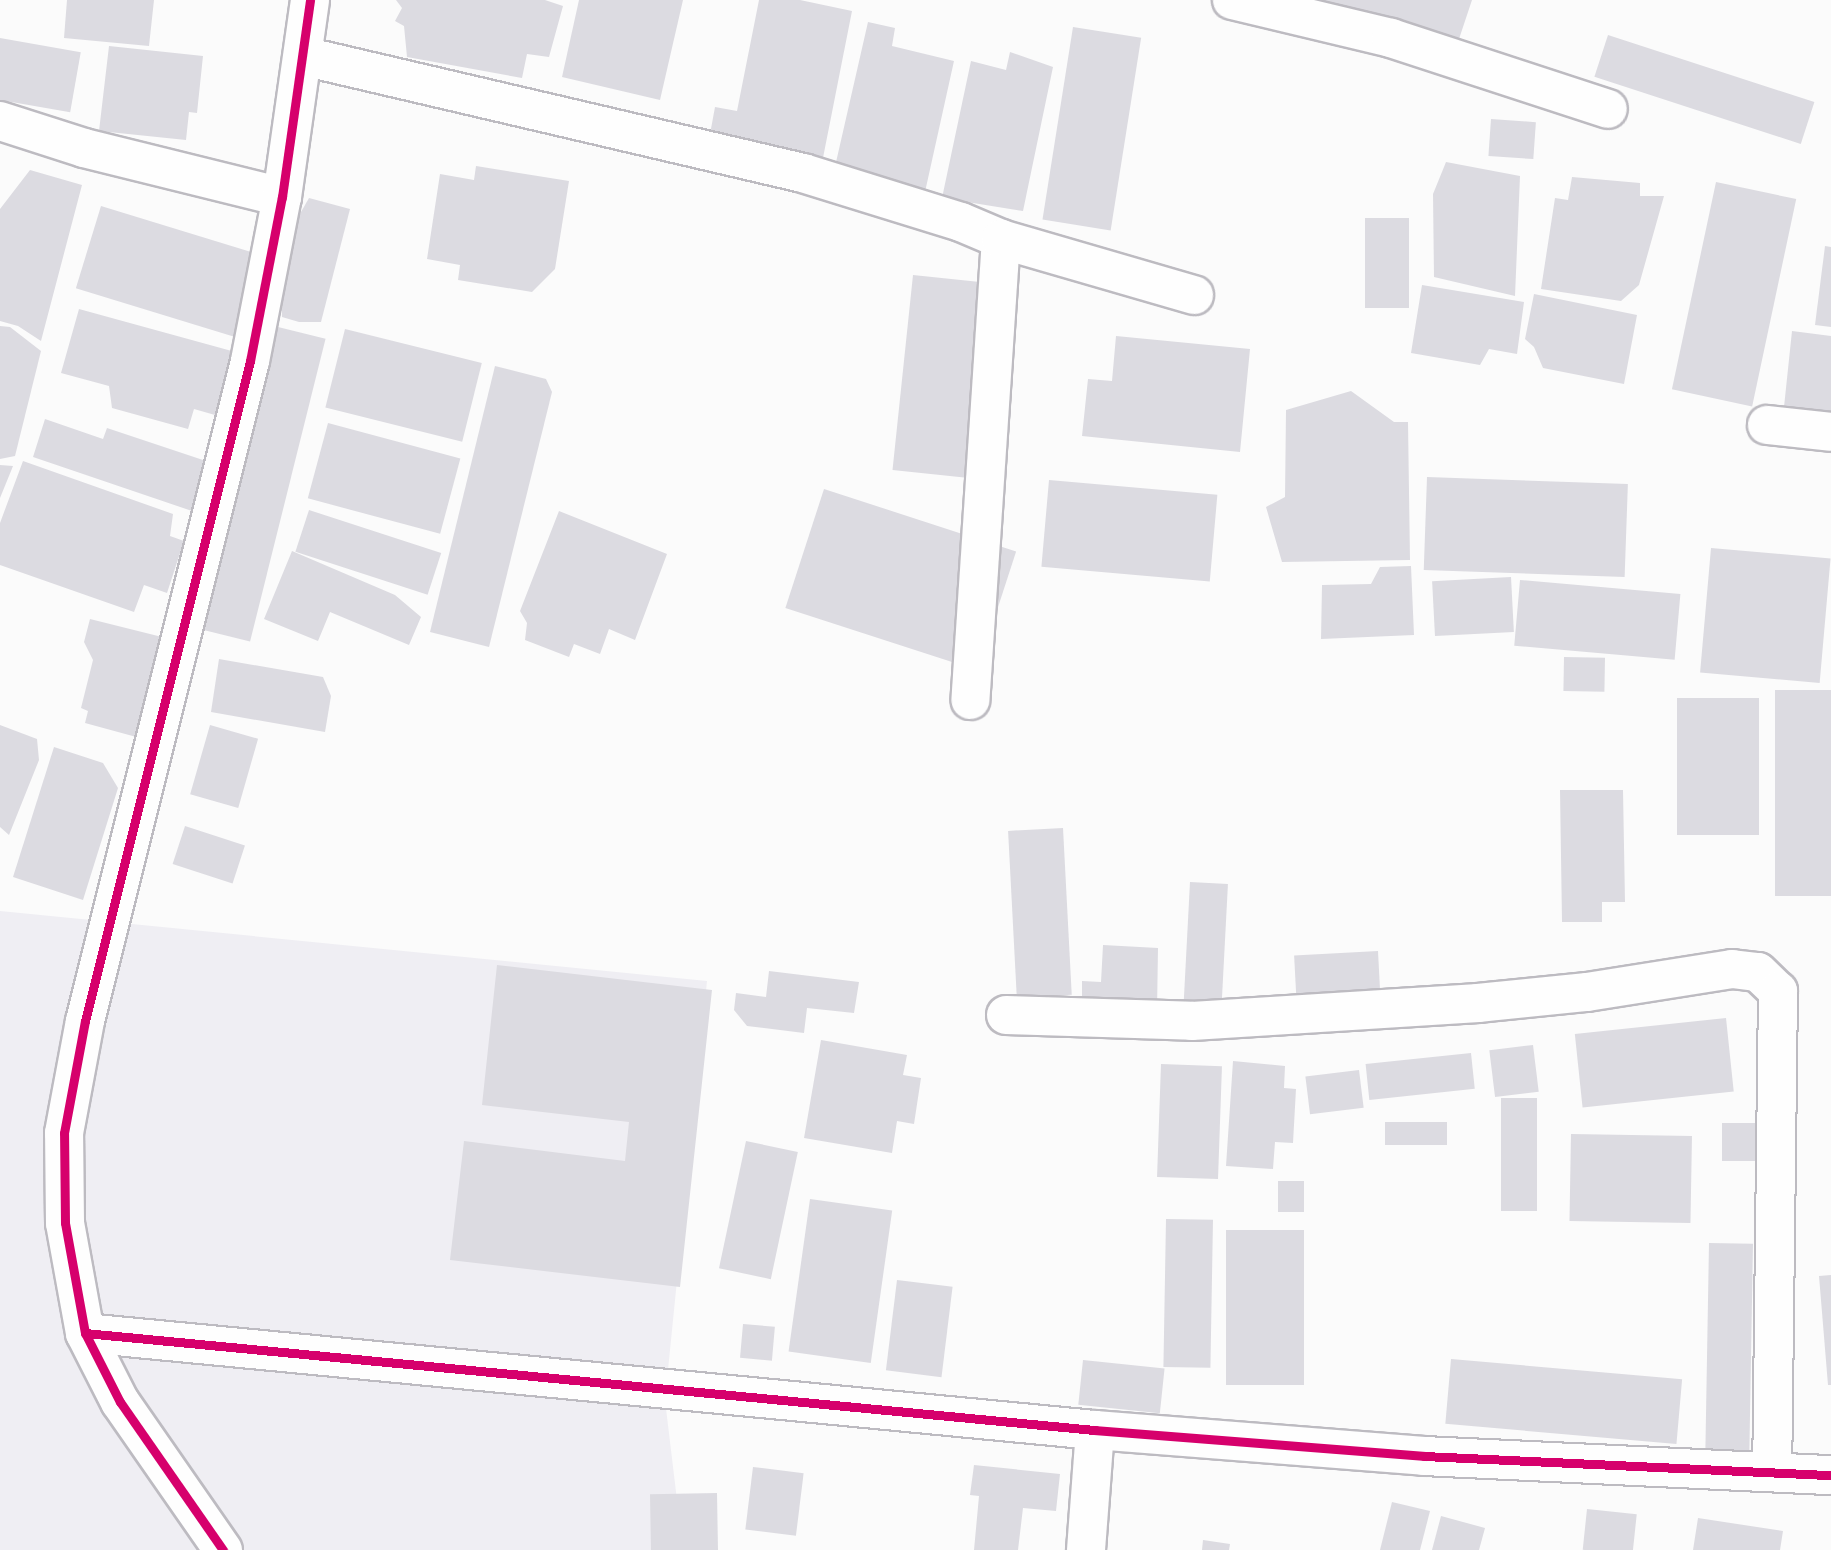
<!DOCTYPE html>
<html>
<head>
<meta charset="utf-8">
<style>
	body { margin:0 }
	#map { position:relative; width:1831px; height:1550px; overflow:hidden; background:#fbfbfb; font-family:Roboto,sans-serif }
	div>[style] { position:absolute }
	[style*='--x'] { left:calc(var(--x)*1px); top:calc(var(--y)*1px); width:calc(var(--w)*1px); rotate:calc(var(--a)*1deg) }
	.built>* { inset:0; background:#efeef3 }
	.building>* { inset:0; background:#dcdbe1; transform-origin:0 0 }
	.roads { filter:drop-shadow(2px 0 #bdbbc1) drop-shadow(-2px 0 #bdbbc1) drop-shadow(0 2px #bdbbc1) drop-shadow(0 -2px #bdbbc1) }
	.minor>* { height:38px; margin:-19px; padding:0 19px; transform-origin:19px; border-radius:19px; background:#fefefe }
	.cycleway>* { height:9px; margin:-4.5px; padding:0 4.5px; transform-origin:4.5px; border-radius:4.5px; background:#d6006c }
	span { translate:-50% -50%; white-space:nowrap; text-align:center; line-height:1.15; -webkit-text-stroke:5px #fff; paint-order:stroke }
</style>
</head>
<body>
<div id="map">
	<div class="built">
		<div style="clip-path:polygon(0 911px,707px 981px,665px 1400px,683px 1550px,0 1550px)"></div>
	</div>
	<div class="building">
		<div style="clip-path:polygon(67px 0,154px 0,149px 46px,64px 38px)"></div>
		<div style="clip-path:polygon(396px 0,545px 0,563px 6px,549px 57px,527px 54px,522px 78px,407px 57px,404px 26px,395px 21px,402px 8px)"></div>
		<div style="clip-path:polygon(579px 0,683px 0,660px 100px,562px 77px)"></div>
		<div style="clip-path:polygon(759px 0,800px 0,852px 11px,821px 168px,708px 145px,715px 107px,737px 111px)"></div>
		<div style="clip-path:polygon(1314px 0,1472px 0,1456px 48px)"></div>
		<div style="clip-path:polygon(868px 22px,895px 28px,892px 46px,954px 61px,925px 192px,834px 171px)"></div>
		<div style="left:1073px;top:27px;width:69px;height:195px;rotate:9deg"></div>
		<div style="left:1608px;top:35px;width:217px;height:44px;rotate:18deg"></div>
		<div style="left:0;top:38px;width:82px;height:61px;rotate:10deg"></div>
		<div style="clip-path:polygon(109px 46px,203px 56px,197px 113px,189px 112px,186px 140px,99px 131px)"></div>
		<div style="clip-path:polygon(1010px 52px,1053px 67px,1023px 211px,942px 198px,971px 61px,1006px 70px)"></div>
		<div style="left:1491px;top:119px;width:45px;height:37px;rotate:4deg"></div>
		<div style="clip-path:polygon(1446px 162px,1520px 176px,1515px 296px,1434px 277px,1433px 194px)"></div>
		<div style="clip-path:polygon(476px 166px,569px 181px,555px 269px,532px 292px,458px 280px,460px 265px,427px 259px,440px 174px,474px 180px)"></div>
		<div style="clip-path:polygon(30px 170px,82px 185px,41px 341px,18px 326px,0 321px,0 209px)"></div>
		<div style="clip-path:polygon(1572px 177px,1640px 183px,1640px 196px,1664px 196px,1639px 285px,1621px 301px,1541px 289px,1555px 198px,1568px 200px)"></div>
		<div style="left:1716px;top:182px;width:82px;height:212px;rotate:12deg"></div>
		<div style="clip-path:polygon(309px 198px,350px 209px,321px 322px,299px 322px,282px 317px,281px 284px,293px 226px)"></div>
		<div style="left:101px;top:206px;width:169px;height:86px;rotate:17deg"></div>
		<div style="left:1365px;top:218px;width:44px;height:90px"></div>
		<div style="clip-path:polygon(1825px 246px,1831px 247px,1831px 327px,1815px 325px)"></div>
		<div style="left:913px;top:275px;width:96px;height:196px;rotate:6deg"></div>
		<div style="clip-path:polygon(1422px 285px,1524px 302px,1517px 354px,1489px 349px,1480px 365px,1411px 353px)"></div>
		<div style="clip-path:polygon(1534px 294px,1637px 315px,1624px 384px,1543px 368px,1534px 347px,1525px 339px)"></div>
		<div style="clip-path:polygon(79px 309px,239px 353px,222px 417px,194px 409px,188px 429px,112px 408px,109px 386px,61px 373px)"></div>
		<div style="clip-path:polygon(0 326px,10px 327px,41px 351px,15px 456px,0 459px)"></div>
		<div style="left:278px;top:327px;width:49px;height:312px;rotate:14deg"></div>
		<div style="left:345px;top:329px;width:141px;height:81px;rotate:14deg"></div>
		<div style="clip-path:polygon(1792px 331px,1831px 336px,1831px 412px,1784px 407px)"></div>
		<div style="clip-path:polygon(1116px 336px,1250px 349px,1240px 452px,1082px 436px,1088px 379px,1112px 381px)"></div>
		<div style="clip-path:polygon(495px 366px,546px 379px,552px 392px,489px 647px,430px 632px)"></div>
		<div style="clip-path:polygon(1351px 391px,1394px 422px,1408px 422px,1410px 560px,1282px 562px,1266px 507px,1285px 497px,1286px 410px)"></div>
		<div style="clip-path:polygon(45px 419px,103px 439px,107px 428px,209px 462px,192px 511px,33px 457px)"></div>
		<div style="left:328px;top:423px;width:137px;height:78px;rotate:15deg"></div>
		<div style="clip-path:polygon(23px 461px,173px 514px,170px 536px,184px 541px,167px 593px,144px 585px,134px 612px,0 565px,0 523px)"></div>
		<div style="clip-path:polygon(0 465px,13px 466px,0 498px)"></div>
		<div style="left:1427px;top:477px;width:201px;height:93px;rotate:2deg"></div>
		<div style="left:1049px;top:480px;width:169px;height:87px;rotate:5deg"></div>
		<div style="left:824px;top:489px;width:202px;height:125px;rotate:18deg"></div>
		<div style="left:309px;top:510px;width:139px;height:44px;rotate:18deg"></div>
		<div style="clip-path:polygon(559px 511px,667px 554px,635px 640px,609px 629px,600px 654px,574px 644px,569px 657px,525px 640px,527px 623px,520px 611px)"></div>
		<div style="left:1711px;top:548px;width:120px;height:125px;rotate:5deg"></div>
		<div style="clip-path:polygon(292px 551px,395px 595px,421px 617px,409px 645px,330px 612px,318px 641px,264px 619px)"></div>
		<div style="clip-path:polygon(1411px 566px,1414px 635px,1321px 639px,1322px 585px,1371px 584px,1380px 567px)"></div>
		<div style="left:1511px;top:577px;width:55px;height:79px;rotate:87deg"></div>
		<div style="left:1520px;top:580px;width:161px;height:66px;rotate:5deg"></div>
		<div style="clip-path:polygon(90px 619px,166px 638px,140px 738px,85px 723px,88px 711px,81px 708px,93px 660px,84px 642px)"></div>
		<div style="left:1564px;top:657px;width:41px;height:34px;rotate:1deg"></div>
		<div style="clip-path:polygon(219px 659px,323px 677px,331px 696px,325px 732px,211px 712px)"></div>
		<div style="left:1831px;top:690px;width:206px;height:56px;rotate:90deg"></div>
		<div style="left:1677px;top:698px;width:82px;height:137px"></div>
		<div style="clip-path:polygon(0 725px,37px 739px,39px 760px,9px 835px,0 827px)"></div>
		<div style="left:210px;top:725px;width:50px;height:72px;rotate:16deg"></div>
		<div style="clip-path:polygon(54px 747px,103px 763px,118px 788px,83px 900px,13px 877px)"></div>
		<div style="clip-path:polygon(1560px 790px,1623px 790px,1625px 902px,1602px 902px,1602px 922px,1562px 922px)"></div>
		<div style="left:185px;top:826px;width:63px;height:40px;rotate:18deg"></div>
		<div style="left:1063px;top:828px;width:167px;height:55px;rotate:87deg"></div>
		<div style="left:1190px;top:882px;width:38px;height:123px;rotate:3deg"></div>
		<div style="clip-path:polygon(1103px 945px,1158px 948px,1157px 1011px,1082px 1009px,1082px 981px,1101px 982px)"></div>
		<div style="left:1378px;top:951px;width:40px;height:84px;rotate:87deg"></div>
		<div style="clip-path:polygon(497px 965px,712px 990px,680px 1287px,450px 1260px,464px 1141px,625px 1161px,629px 1122px,482px 1105px)"></div>
		<div style="clip-path:polygon(769px 971px,859px 982px,854px 1013px,807px 1008px,804px 1033px,747px 1026px,734px 1010px,736px 993px,766px 997px)"></div>
		<div style="left:1726px;top:1018px;width:74px;height:152px;rotate:84deg"></div>
		<div style="clip-path:polygon(821px 1040px,907px 1055px,903px 1075px,921px 1078px,914px 1124px,897px 1121px,892px 1153px,804px 1138px)"></div>
		<div style="left:1533px;top:1045px;width:47px;height:44px;rotate:83deg"></div>
		<div style="left:1471px;top:1053px;width:36px;height:106px;rotate:84deg"></div>
		<div style="clip-path:polygon(1233px 1061px,1285px 1066px,1284px 1088px,1296px 1089px,1293px 1143px,1275px 1142px,1273px 1169px,1226px 1166px)"></div>
		<div style="left:1161px;top:1064px;width:61px;height:113px;rotate:2deg"></div>
		<div style="left:1359px;top:1070px;width:38px;height:54px;rotate:83deg"></div>
		<div style="left:1501px;top:1098px;width:36px;height:113px"></div>
		<div style="left:1447px;top:1122px;width:23px;height:62px;rotate:90deg"></div>
		<div style="left:1722px;top:1123px;width:39px;height:38px"></div>
		<div style="left:1571px;top:1134px;width:121px;height:87px;rotate:1deg"></div>
		<div style="left:746px;top:1141px;width:53px;height:130px;rotate:12deg"></div>
		<div style="left:1278px;top:1181px;width:26px;height:31px"></div>
		<div style="left:810px;top:1199px;width:83px;height:154px;rotate:8deg"></div>
		<div style="left:1166px;top:1219px;width:47px;height:148px;rotate:1deg"></div>
		<div style="left:1226px;top:1230px;width:78px;height:155px"></div>
		<div style="left:1709px;top:1243px;width:44px;height:210px;rotate:1deg"></div>
		<div style="clip-path:polygon(1831px 1275px,1831px 1385px,1828px 1385px,1819px 1276px)"></div>
		<div style="left:897px;top:1280px;width:56px;height:91px;rotate:7deg"></div>
		<div style="left:743px;top:1324px;width:32px;height:34px;rotate:5deg"></div>
		<div style="left:1451px;top:1359px;width:232px;height:65px;rotate:5deg"></div>
		<div style="left:1083px;top:1360px;width:82px;height:45px;rotate:6deg"></div>
		<div style="clip-path:polygon(974px 1465px,1060px 1474px,1056px 1511px,1023px 1508px,1018px 1550px,974px 1550px,979px 1496px,970px 1495px)"></div>
		<div style="left:753px;top:1467px;width:51px;height:63px;rotate:7deg"></div>
		<div style="left:717px;top:1493px;width:57px;height:67px;rotate:89deg"></div>
		<div style="clip-path:polygon(1392px 1502px,1430px 1511px,1420px 1550px,1380px 1550px)"></div>
		<div style="left:1587px;top:1509px;width:50px;height:41px;rotate:6deg"></div>
		<div style="clip-path:polygon(1441px 1516px,1485px 1528px,1479px 1550px,1432px 1550px)"></div>
		<div style="clip-path:polygon(1698px 1518px,1783px 1531px,1780px 1550px,1693px 1550px)"></div>
		<div style="clip-path:polygon(1203px 1540px,1230px 1544px,1229px 1550px,1202px 1550px)"></div>
	</div>
	<div class="roads">
		<div class="minor">
			<div style="--x:1232;--y:0;--w:163;--a:13.4"></div>
			<div style="--x:1391;--y:38;--w:228;--a:18.1"></div>
			<div style="--x:303;--y:56;--w:514;--a:13.17"></div>
			<div style="--x:803;--y:173;--w:165;--a:17.2"></div>
			<div style="--x:961;--y:222;--w:43;--a:23"></div>
			<div style="--x:1001;--y:239;--w:462;--a:93.8"></div>
			<div style="--x:0;--y:121;--w:88;--a:17.8"></div>
			<div style="--x:84;--y:148;--w:204;--a:13.9"></div>
			<div style="--x:1001;--y:239;--w:201;--a:16.2"></div>
			<div style="--x:1767;--y:425;--w:64;--a:6.2"></div>
			<div style="--x:1006;--y:1015;--w:186;--a:1.8"></div>
			<div style="--x:1192;--y:1021;--w:287;--a:-3.6"></div>
			<div style="--x:1478;--y:1003;--w:110;--a:-5.8"></div>
			<div style="--x:1587;--y:992;--w:147;--a:-9"></div>
			<div style="--x:1732;--y:969;--w:26;--a:7"></div>
			<div style="--x:1758;--y:972;--w:28;--a:44"></div>
			<div style="--x:1778;--y:991;--w:480;--a:90.7"></div>
			<div style="--x:85;--y:1333;--w:1015;--a:5.49"></div>
			<div style="--x:1095;--y:1430;--w:330;--a:4.5"></div>
			<div style="--x:1424;--y:1456;--w:407;--a:2.7"></div>
			<div style="--x:223;--y:1550;--w:180;--a:-124.8"></div>
			<div style="--x:120;--y:1402;--w:77;--a:-116.9"></div>
			<div style="--x:85;--y:1333;--w:112;--a:-100.3"></div>
			<div style="--x:65;--y:1223;--w:90;--a:-90.6"></div>
			<div style="--x:64;--y:1133;--w:114;--a:-79.4"></div>
			<div style="--x:85;--y:1021;--w:680;--a:-75.96"></div>
			<div style="--x:250;--y:361;--w:167;--a:-79"></div>
			<div style="--x:282;--y:197;--w:199;--a:-81.9"></div>
			<div style="--x:1086;--y:1550;--w:120;--a:-85.7"></div>
		</div>
	</div>
	<div class="cycleway">
		<div style="--x:85;--y:1333;--w:1015;--a:5.49"></div>
		<div style="--x:1095;--y:1430;--w:330;--a:4.5"></div>
		<div style="--x:1424;--y:1456;--w:407;--a:2.7"></div>
		<div style="--x:223;--y:1550;--w:180;--a:-124.8"></div>
		<div style="--x:120;--y:1402;--w:77;--a:-116.9"></div>
		<div style="--x:85;--y:1333;--w:112;--a:-100.3"></div>
		<div style="--x:65;--y:1223;--w:90;--a:-90.6"></div>
		<div style="--x:64;--y:1133;--w:114;--a:-79.4"></div>
		<div style="--x:85;--y:1021;--w:680;--a:-75.96"></div>
		<div style="--x:250;--y:361;--w:167;--a:-79"></div>
		<div style="--x:282;--y:197;--w:199;--a:-81.9"></div>
	</div>
</div>
</body>
</html>
